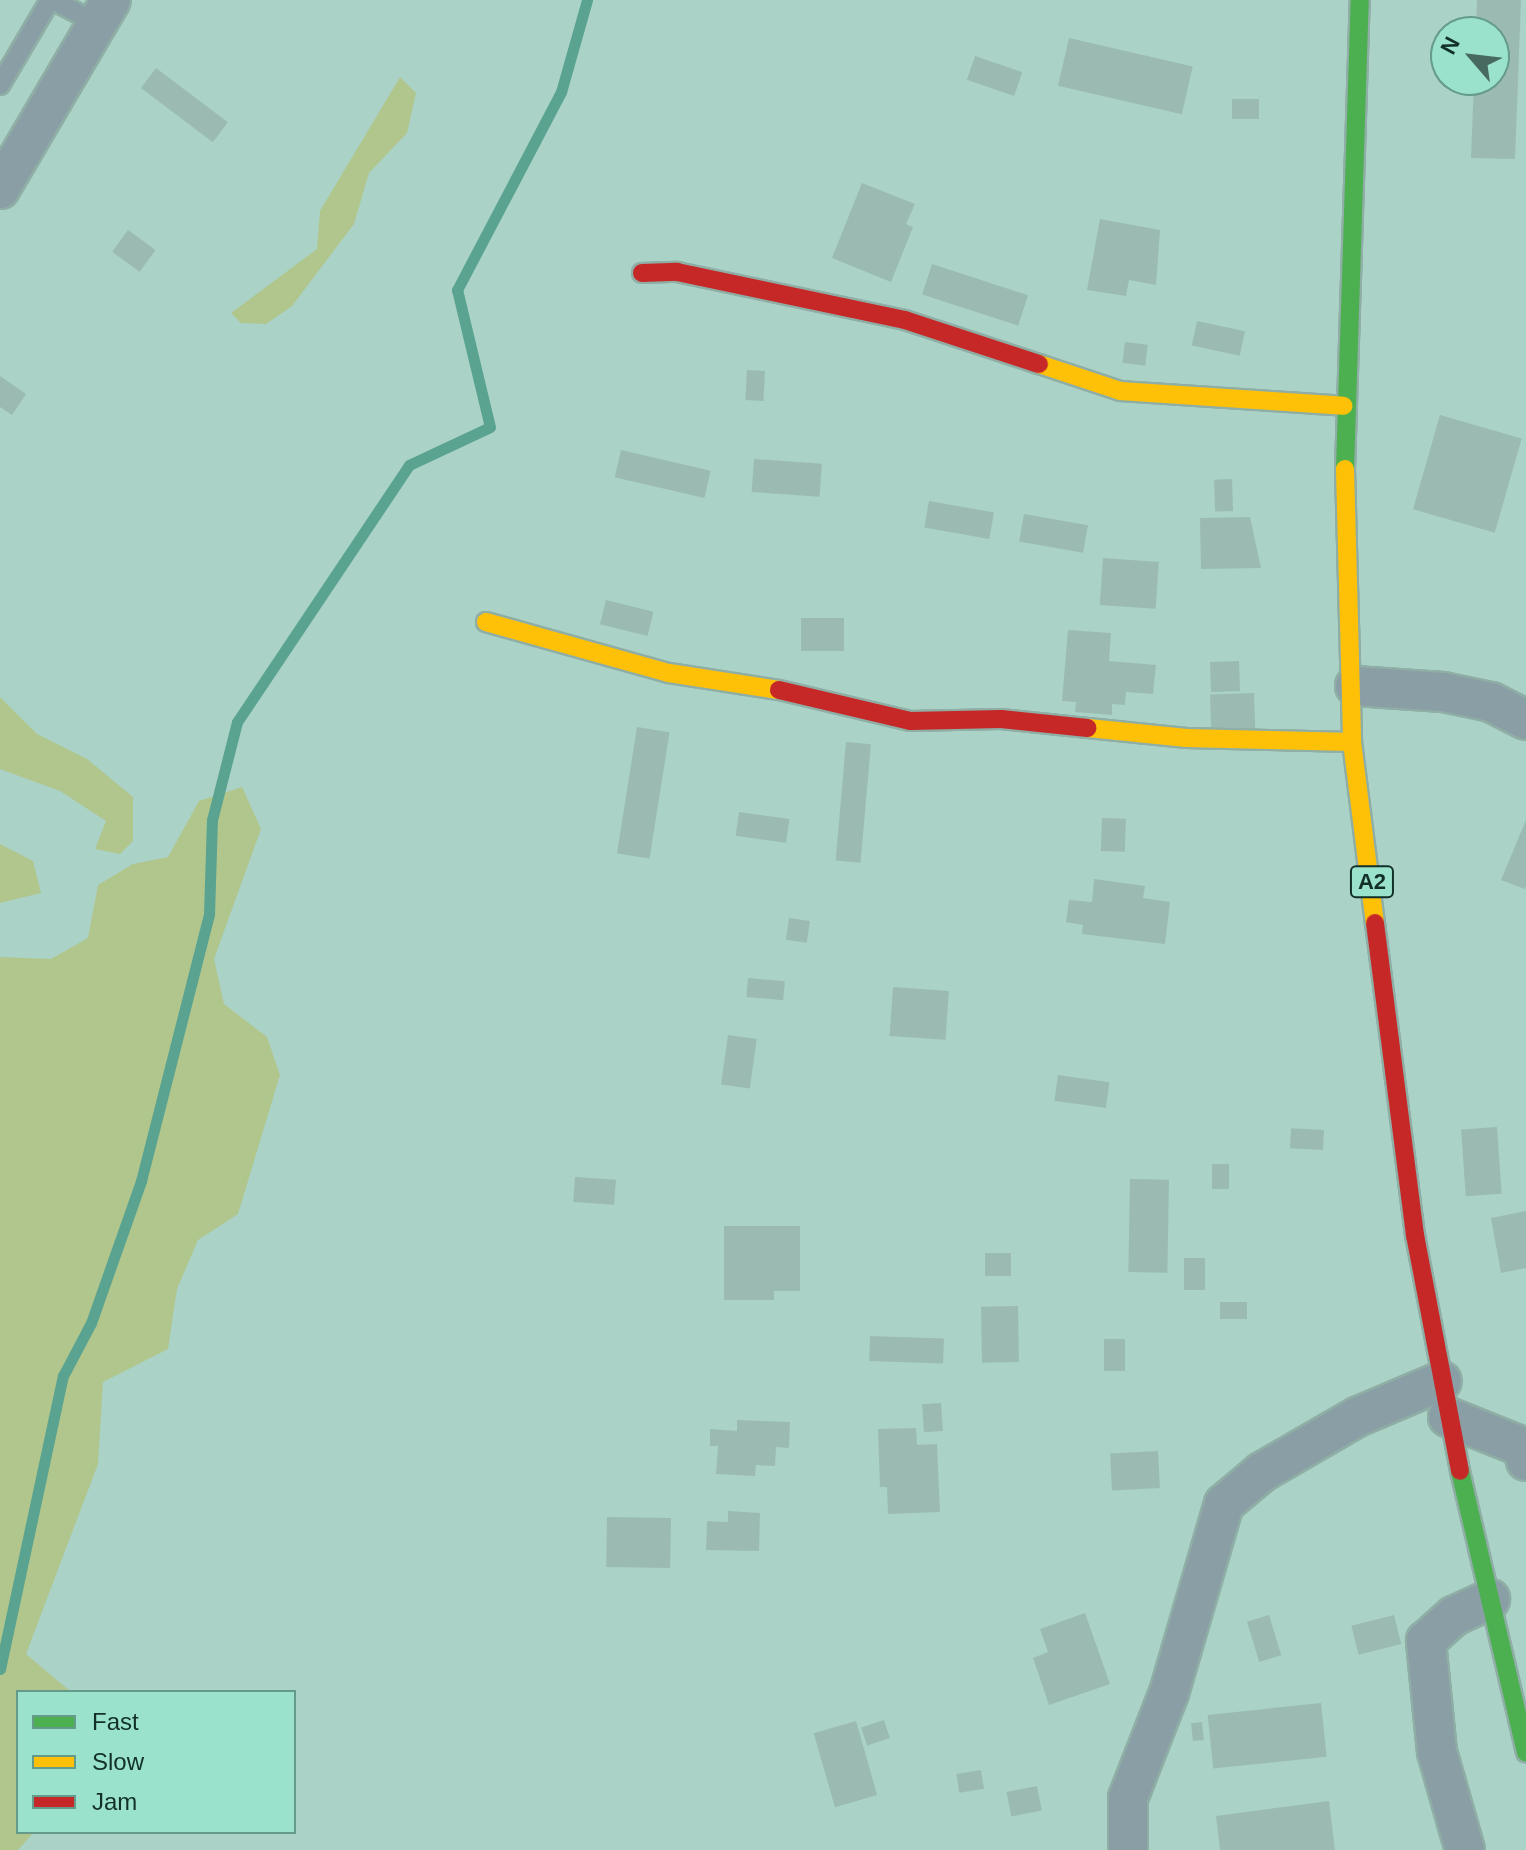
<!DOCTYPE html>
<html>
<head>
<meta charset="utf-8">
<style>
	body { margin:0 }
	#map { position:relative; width:1526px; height:1850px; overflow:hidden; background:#aad2c6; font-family:Helvetica,sans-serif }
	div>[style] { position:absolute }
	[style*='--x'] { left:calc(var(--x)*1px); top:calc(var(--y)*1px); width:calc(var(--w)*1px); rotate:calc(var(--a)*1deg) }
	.green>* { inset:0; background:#b0c68d }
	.stream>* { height:11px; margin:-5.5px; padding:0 5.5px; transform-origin:5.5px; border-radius:5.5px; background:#5aa390 }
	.building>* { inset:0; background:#9bbbb2; transform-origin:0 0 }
	.roads { filter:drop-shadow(2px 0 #8faea5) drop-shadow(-2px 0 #8faea5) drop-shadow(0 2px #8faea5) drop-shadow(0 -2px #8faea5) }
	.lane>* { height:18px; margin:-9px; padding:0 9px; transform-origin:9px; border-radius:9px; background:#8a9fa5 }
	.street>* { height:38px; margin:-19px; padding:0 19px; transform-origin:19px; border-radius:19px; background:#8a9fa5 }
	.fast>* { height:18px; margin:-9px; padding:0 9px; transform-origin:9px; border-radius:9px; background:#4caf50 }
	.slow>* { height:18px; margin:-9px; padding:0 9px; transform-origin:9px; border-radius:9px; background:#ffc107 }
	.jam>* { height:18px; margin:-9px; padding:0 9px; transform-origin:9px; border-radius:9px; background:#c62828 }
	span { translate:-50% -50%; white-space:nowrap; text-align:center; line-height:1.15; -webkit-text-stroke:7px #9ae2cc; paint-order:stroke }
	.shield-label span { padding:2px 6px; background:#9ae2cc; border:2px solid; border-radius:6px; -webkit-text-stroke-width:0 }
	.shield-label { font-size:22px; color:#123028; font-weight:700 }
	.legend { position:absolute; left:16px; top:1690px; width:280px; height:144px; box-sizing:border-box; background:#9ae2cc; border:2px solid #649b8a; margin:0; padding:10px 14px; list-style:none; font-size:24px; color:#123028 }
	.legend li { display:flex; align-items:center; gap:16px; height:40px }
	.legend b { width:40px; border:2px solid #649b8a }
	.north { position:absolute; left:1430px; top:16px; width:80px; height:80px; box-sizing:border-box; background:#9ae2cc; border:2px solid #649b8a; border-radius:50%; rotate:298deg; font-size:22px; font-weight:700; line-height:32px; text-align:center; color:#123028 }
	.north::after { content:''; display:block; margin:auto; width:28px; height:36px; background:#47695f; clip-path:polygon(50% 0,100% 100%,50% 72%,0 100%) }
</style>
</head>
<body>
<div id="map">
	<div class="green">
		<div style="clip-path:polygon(400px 77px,416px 93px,407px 133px,369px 173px,354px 224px,292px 306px,266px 324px,241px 323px,231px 313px,317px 249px,320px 211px)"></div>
		<div style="clip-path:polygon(0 697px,37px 734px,87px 759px,133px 797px,133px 841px,120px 854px,95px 849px,106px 821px,60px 791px,0 769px)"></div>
		<div style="clip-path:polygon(242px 787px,261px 829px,214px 959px,224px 1004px,267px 1037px,280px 1075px,238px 1214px,198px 1240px,177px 1289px,168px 1349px,103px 1382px,98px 1464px,26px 1654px,71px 1692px,18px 1692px,18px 1832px,34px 1832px,18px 1850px,0 1850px,0 957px,51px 959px,88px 938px,98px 885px,133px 864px,168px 857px,199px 801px)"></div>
		<div style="clip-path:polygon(0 844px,33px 861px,41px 893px,0 903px)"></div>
	</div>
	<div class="stream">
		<div style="--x:0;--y:1669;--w:300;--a:-77.9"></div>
		<div style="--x:63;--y:1376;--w:60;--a:-62.2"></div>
		<div style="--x:91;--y:1323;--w:151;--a:-70.6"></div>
		<div style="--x:141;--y:1181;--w:276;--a:-75.7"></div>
		<div style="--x:209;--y:914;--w:94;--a:-88.2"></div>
		<div style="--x:212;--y:820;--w:101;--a:-75.7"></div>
		<div style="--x:237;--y:722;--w:309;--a:-56.2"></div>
		<div style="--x:409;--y:465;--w:89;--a:-25.1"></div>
		<div style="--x:490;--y:427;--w:141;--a:-103.5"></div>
		<div style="--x:457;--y:290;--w:224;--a:-62.3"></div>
		<div style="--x:561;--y:92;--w:96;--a:-74.2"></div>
	</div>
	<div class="building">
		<div style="clip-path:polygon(1477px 0,1521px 0,1515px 159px,1471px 158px,1474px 80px,1494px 80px,1494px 32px,1476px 32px)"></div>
		<div style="left:1069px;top:38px;width:127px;height:49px;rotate:13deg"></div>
		<div style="left:975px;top:56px;width:50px;height:25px;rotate:19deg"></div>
		<div style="left:156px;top:68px;width:90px;height:25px;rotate:37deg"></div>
		<div style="left:1232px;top:99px;width:27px;height:20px"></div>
		<div style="clip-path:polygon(862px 183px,915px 204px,906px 224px,913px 227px,891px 282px,832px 258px)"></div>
		<div style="clip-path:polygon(1100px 219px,1160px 230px,1156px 285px,1129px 280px,1126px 296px,1087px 290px)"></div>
		<div style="left:128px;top:230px;width:34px;height:27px;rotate:36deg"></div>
		<div style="left:932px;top:264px;width:101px;height:32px;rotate:18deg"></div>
		<div style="left:1197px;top:321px;width:49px;height:25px;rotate:12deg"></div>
		<div style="left:1125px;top:342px;width:23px;height:21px;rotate:7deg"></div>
		<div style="left:747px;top:370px;width:18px;height:30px;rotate:3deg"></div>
		<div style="clip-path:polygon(0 376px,26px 394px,12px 415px,0 407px)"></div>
		<div style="left:1440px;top:415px;width:85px;height:98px;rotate:16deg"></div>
		<div style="left:621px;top:450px;width:92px;height:28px;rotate:13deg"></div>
		<div style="left:754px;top:459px;width:68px;height:33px;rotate:4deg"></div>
		<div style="left:1232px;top:479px;width:32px;height:18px;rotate:88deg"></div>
		<div style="left:929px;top:501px;width:66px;height:27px;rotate:10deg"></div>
		<div style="left:1024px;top:514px;width:65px;height:28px;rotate:10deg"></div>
		<div style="clip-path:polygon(1250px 517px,1261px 568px,1201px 569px,1200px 518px)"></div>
		<div style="left:1103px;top:558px;width:56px;height:47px;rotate:4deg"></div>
		<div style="left:606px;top:600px;width:49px;height:25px;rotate:14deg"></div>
		<div style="left:844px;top:618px;width:33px;height:43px;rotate:90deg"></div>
		<div style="clip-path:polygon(1068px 630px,1111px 633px,1109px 661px,1156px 665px,1153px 694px,1126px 692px,1125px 705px,1112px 704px,1112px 715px,1075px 712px,1076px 702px,1062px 701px)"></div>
		<div style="left:1239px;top:661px;width:30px;height:29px;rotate:88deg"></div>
		<div style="left:1254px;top:693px;width:37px;height:44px;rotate:88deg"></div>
		<div style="left:637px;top:727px;width:33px;height:128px;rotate:9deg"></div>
		<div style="left:846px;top:742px;width:25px;height:119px;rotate:5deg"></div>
		<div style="left:739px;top:812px;width:51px;height:24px;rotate:8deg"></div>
		<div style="left:1102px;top:818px;width:24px;height:33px;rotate:2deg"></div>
		<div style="clip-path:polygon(1526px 820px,1526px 886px,1525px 889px,1501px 880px)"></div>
		<div style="clip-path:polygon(1094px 879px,1145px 886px,1143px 898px,1170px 902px,1165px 944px,1082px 934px,1083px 925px,1066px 922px,1069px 900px,1092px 902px)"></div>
		<div style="left:789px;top:918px;width:21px;height:22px;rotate:8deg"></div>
		<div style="left:748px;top:978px;width:37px;height:19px;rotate:5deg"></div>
		<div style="left:893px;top:987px;width:56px;height:49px;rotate:4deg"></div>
		<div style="left:728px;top:1035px;width:29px;height:50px;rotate:8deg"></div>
		<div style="left:1058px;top:1075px;width:52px;height:26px;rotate:8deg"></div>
		<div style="left:1497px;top:1127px;width:67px;height:36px;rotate:86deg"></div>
		<div style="left:1324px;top:1130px;width:20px;height:33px;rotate:93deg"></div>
		<div style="left:1229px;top:1164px;width:25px;height:17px;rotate:90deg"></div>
		<div style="left:575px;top:1177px;width:41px;height:25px;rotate:4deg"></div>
		<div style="left:1130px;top:1179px;width:39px;height:93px;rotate:1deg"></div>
		<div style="clip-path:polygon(1526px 1211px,1526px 1268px,1501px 1273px,1491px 1218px)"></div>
		<div style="clip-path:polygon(724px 1226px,800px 1226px,800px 1291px,774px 1291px,774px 1300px,724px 1300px)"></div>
		<div style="left:985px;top:1253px;width:26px;height:23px"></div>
		<div style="left:1184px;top:1258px;width:21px;height:32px"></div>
		<div style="left:1220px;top:1302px;width:27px;height:17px"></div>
		<div style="left:1018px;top:1306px;width:56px;height:37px;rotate:89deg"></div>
		<div style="left:870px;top:1336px;width:74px;height:25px;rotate:2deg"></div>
		<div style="left:1125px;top:1339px;width:32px;height:21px;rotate:90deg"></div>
		<div style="left:941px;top:1403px;width:28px;height:19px;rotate:86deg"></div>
		<div style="clip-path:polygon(737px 1420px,790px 1422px,789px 1448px,776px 1447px,775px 1466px,756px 1465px,755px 1476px,716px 1474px,718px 1446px,710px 1446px,710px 1429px,737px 1431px)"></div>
		<div style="clip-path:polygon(916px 1428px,917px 1445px,937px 1444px,940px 1512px,888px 1514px,887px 1487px,880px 1487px,878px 1429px)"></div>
		<div style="left:1158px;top:1451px;width:37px;height:48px;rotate:87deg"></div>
		<div style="clip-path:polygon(728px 1511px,760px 1513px,759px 1551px,706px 1550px,707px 1521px,728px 1522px)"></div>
		<div style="left:607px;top:1517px;width:64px;height:50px;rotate:1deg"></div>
		<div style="clip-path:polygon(1085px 1613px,1110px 1684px,1049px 1705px,1033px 1658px,1048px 1652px,1040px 1629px)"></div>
		<div style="left:1269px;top:1615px;width:42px;height:23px;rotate:73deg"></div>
		<div style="left:1394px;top:1615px;width:30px;height:44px;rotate:76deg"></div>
		<div style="left:1321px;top:1703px;width:54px;height:114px;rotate:84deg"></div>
		<div style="left:884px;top:1720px;width:19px;height:24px;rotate:72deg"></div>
		<div style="left:856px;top:1721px;width:77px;height:44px;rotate:74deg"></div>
		<div style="left:1202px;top:1722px;width:18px;height:11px;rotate:84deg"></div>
		<div style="left:981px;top:1770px;width:19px;height:25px;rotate:81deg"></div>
		<div style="left:1037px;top:1786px;width:25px;height:31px;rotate:79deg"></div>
		<div style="clip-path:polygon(1329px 1801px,1335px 1850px,1220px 1850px,1216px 1816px)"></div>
	</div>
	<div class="roads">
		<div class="lane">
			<div style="--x:53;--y:0;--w:49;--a:28.1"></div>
			<div style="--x:0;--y:85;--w:99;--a:-59.5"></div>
		</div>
		<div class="street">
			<div style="--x:0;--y:189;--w:219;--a:-59.6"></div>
			<div style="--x:1355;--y:686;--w:88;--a:3.9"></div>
			<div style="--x:1443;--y:692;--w:49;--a:11.8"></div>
			<div style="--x:1491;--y:702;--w:39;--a:27"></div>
			<div style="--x:1448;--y:1417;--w:81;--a:21.8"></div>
			<div style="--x:1523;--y:1447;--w:14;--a:78"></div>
			<div style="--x:1128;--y:1850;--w:52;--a:-90"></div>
			<div style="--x:1128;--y:1798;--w:113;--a:-68.7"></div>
			<div style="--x:1169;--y:1693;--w:197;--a:-73.8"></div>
			<div style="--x:1224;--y:1504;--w:50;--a:-40.1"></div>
			<div style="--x:1262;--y:1472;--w:110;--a:-30.1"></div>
			<div style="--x:1357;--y:1417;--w:92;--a:-23"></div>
			<div style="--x:1465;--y:1850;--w:102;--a:-105.9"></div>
			<div style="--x:1437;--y:1752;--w:112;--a:-95.7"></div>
			<div style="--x:1426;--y:1641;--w:38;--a:-42"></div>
			<div style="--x:1454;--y:1616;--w:40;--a:-25"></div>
		</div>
		<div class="fast">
			<div style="--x:1345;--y:469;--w:469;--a:-88.2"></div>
			<div style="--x:1460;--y:1471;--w:289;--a:76.8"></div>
		</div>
		<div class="slow">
			<div style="--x:1039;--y:364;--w:85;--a:18.4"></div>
			<div style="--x:1120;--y:391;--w:224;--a:3.8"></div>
			<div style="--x:1345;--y:469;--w:273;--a:88.5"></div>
			<div style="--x:1352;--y:742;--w:182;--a:82.8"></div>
			<div style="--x:486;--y:622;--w:190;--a:15.6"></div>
			<div style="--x:669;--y:673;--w:111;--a:8.8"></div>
			<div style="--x:1088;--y:728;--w:99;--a:5.8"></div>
			<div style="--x:1186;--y:738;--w:166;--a:1.4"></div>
		</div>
		<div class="jam">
			<div style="--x:642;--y:273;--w:35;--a:-2"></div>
			<div style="--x:677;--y:272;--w:233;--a:11.9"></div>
			<div style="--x:905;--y:320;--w:141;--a:18.2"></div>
			<div style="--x:779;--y:690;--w:135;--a:13.3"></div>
			<div style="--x:910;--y:721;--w:91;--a:-1.3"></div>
			<div style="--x:1001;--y:719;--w:87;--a:5.9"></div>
			<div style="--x:1375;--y:923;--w:315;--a:82.7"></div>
			<div style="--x:1415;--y:1235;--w:240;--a:79.2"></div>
		</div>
	</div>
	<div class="shield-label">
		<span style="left:1372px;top:882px">A2</span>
	</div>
	<ul class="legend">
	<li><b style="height:10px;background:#4caf50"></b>Fast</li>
	<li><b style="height:10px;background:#ffc107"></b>Slow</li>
	<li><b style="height:10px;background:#c62828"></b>Jam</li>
	</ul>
	<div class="north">N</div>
</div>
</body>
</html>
